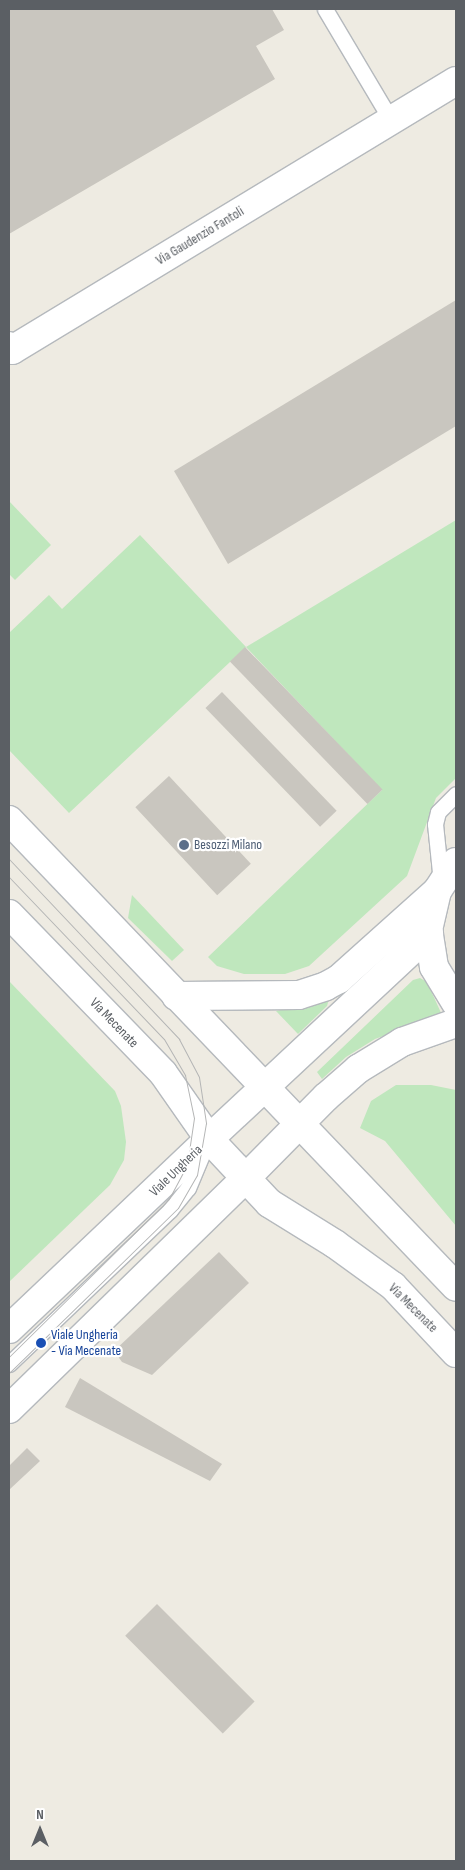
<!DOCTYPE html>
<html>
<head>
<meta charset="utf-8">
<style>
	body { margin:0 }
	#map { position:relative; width:465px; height:1870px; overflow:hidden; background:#eeebe2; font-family:"Sofia Sans Condensed",sans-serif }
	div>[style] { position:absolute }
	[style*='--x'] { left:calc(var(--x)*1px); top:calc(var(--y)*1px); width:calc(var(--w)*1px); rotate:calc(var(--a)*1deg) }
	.green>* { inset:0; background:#bfe7bd }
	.building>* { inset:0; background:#c9c6bf; transform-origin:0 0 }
	.roads { filter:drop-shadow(1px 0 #b5b9bd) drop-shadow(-1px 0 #b5b9bd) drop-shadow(0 1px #b5b9bd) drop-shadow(0 -1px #b5b9bd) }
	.service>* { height:15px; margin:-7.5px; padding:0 7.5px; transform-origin:7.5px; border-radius:7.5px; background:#fff }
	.minor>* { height:28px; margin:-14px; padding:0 14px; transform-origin:14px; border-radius:14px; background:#fff }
	.secondary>* { height:28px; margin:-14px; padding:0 14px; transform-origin:14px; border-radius:14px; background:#fff }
	.tram>* { height:1px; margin:-0.5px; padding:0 0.5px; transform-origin:0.5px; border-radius:0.5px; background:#b4b5b5 }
	.dots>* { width:14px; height:14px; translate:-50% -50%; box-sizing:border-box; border:2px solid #fff; border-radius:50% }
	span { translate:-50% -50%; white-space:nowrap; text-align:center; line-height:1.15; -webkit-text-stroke:4.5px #fff; paint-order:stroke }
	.street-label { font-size:14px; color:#5b5f64 }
	.service-label { font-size:14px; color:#4e5e75 }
	.left { translate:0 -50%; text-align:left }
	.transit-label { font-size:14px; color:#164399 }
	.frame { position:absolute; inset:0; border:10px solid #5b5f64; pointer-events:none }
	.north { position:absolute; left:15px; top:1805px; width:50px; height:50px; -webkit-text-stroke:4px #fff; paint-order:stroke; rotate:0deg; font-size:14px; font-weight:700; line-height:20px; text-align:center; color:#5b5f64 }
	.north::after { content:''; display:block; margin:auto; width:18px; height:22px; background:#5b5f64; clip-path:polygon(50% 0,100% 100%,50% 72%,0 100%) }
</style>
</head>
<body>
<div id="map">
	<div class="green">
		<div style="clip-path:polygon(9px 501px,51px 545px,15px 580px,9px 574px)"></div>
		<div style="clip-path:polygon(456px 520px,456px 778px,436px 798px,407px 876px,309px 966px,285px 974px,244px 974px,217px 966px,208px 957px,382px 790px,246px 647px,69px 813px,9px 750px,9px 633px,49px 595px,62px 609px,140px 535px,246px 647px)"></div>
		<div style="clip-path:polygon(132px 895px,184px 950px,172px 961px,128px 918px)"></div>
		<div style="clip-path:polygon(420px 978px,427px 982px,442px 1015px,375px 1039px,346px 1057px,322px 1079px,317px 1072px,413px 980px)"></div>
		<div style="clip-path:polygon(9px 981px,115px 1091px,121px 1106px,126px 1142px,124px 1160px,110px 1185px,9px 1282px)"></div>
		<div style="clip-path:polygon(329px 999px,327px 1006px,298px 1034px,276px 1011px)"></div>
		<div style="clip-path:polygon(396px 1085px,431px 1085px,456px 1090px,456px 1226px,385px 1141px,360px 1128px,371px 1101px)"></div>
	</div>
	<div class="building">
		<div style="clip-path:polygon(9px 9px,272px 9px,284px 30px,256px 46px,275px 79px,9px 234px)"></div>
		<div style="clip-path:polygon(456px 300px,456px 426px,228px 564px,174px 471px)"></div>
		<div style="left:245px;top:647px;width:198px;height:21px;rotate:46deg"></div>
		<div style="left:222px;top:692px;width:165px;height:23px;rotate:46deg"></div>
		<div style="left:169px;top:776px;width:120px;height:46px;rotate:47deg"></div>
		<div style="clip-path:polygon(219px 1252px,249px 1283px,152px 1375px,122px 1362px,114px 1351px)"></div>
		<div style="clip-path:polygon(80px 1378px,222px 1464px,210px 1481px,65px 1407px)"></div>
		<div style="clip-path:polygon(27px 1448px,40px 1461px,9px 1490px,9px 1466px)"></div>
		<div style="left:157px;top:1604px;width:138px;height:45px;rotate:45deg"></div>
	</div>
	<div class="roads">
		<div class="service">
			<div style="--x:325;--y:9;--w:129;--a:59.3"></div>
			<div style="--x:441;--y:882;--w:58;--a:-95.9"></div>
			<div style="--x:435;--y:824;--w:12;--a:-76"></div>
			<div style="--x:438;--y:812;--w:25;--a:-45"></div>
			<div style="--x:9;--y:1364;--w:223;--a:-43.7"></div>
			<div style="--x:170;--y:1210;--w:28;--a:-51"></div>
			<div style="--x:188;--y:1188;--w:41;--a:-67.2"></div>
		</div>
		<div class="minor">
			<div style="--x:9;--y:346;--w:5;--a:53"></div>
			<div style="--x:12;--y:350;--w:519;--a:-31.21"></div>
			<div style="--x:9;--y:1329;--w:276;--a:-43.5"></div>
			<div style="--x:9;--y:1409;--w:330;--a:-44.3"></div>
		</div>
		<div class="secondary">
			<div style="--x:9;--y:820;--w:646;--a:46.25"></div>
			<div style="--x:456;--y:862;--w:35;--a:123"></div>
			<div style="--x:437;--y:891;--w:39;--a:103"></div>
			<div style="--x:428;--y:929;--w:38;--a:81"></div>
			<div style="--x:434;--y:967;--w:42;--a:58.6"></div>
			<div style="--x:9;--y:914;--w:221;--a:45.9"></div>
			<div style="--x:163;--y:1073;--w:80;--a:55.1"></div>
			<div style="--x:209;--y:1139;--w:88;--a:46.8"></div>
			<div style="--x:269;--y:1203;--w:78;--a:31.8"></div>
			<div style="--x:335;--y:1244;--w:72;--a:35.9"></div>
			<div style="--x:393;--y:1286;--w:92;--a:46.8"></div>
			<div style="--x:176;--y:996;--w:123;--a:-0.5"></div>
			<div style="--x:299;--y:995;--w:28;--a:-18"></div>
			<div style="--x:326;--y:986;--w:15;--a:-28"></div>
			<div style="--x:339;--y:979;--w:132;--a:-41.9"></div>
			<div style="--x:209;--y:1139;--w:301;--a:-43"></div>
			<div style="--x:245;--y:1179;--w:115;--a:-45.4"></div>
			<div style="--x:326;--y:1097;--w:43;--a:-41.2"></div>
			<div style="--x:358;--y:1069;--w:52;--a:-31.5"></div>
			<div style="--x:402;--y:1042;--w:57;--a:-19.4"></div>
		</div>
	</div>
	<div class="tram">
		<div style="--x:9;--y:859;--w:248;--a:46.6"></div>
		<div style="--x:179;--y:1039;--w:43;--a:62.2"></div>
		<div style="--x:199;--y:1077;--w:47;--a:81.3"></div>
		<div style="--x:206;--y:1123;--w:53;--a:99.8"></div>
		<div style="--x:197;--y:1175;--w:38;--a:120"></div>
		<div style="--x:178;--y:1208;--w:236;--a:135.7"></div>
		<div style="--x:9;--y:877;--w:224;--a:46.3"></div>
		<div style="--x:164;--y:1039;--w:42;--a:59.7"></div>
		<div style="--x:185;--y:1075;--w:44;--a:78.2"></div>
		<div style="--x:194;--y:1118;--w:48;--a:98.5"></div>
		<div style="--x:187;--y:1165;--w:38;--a:118"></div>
		<div style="--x:169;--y:1199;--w:225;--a:135.4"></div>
	</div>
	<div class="dots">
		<div style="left:184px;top:845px;background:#5c6f8a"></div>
		<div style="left:41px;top:1343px;background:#1a4fb4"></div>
	</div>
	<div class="street-label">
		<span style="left:200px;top:236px;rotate:-31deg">Via Gaudenzio Fantoli</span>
		<span style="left:114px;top:1023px;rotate:46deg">Via Mecenate</span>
		<span style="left:176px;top:1171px;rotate:-44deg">Viale Ungheria</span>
		<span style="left:413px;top:1308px;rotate:45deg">Via Mecenate</span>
	</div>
	<div class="service-label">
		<span class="left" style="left:194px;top:845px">Besozzi Milano</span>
	</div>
	<div class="transit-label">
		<span class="left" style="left:51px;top:1343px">Viale Ungheria<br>- Via Mecenate</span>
	</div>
	<div class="frame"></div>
	<div class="north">N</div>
</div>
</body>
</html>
